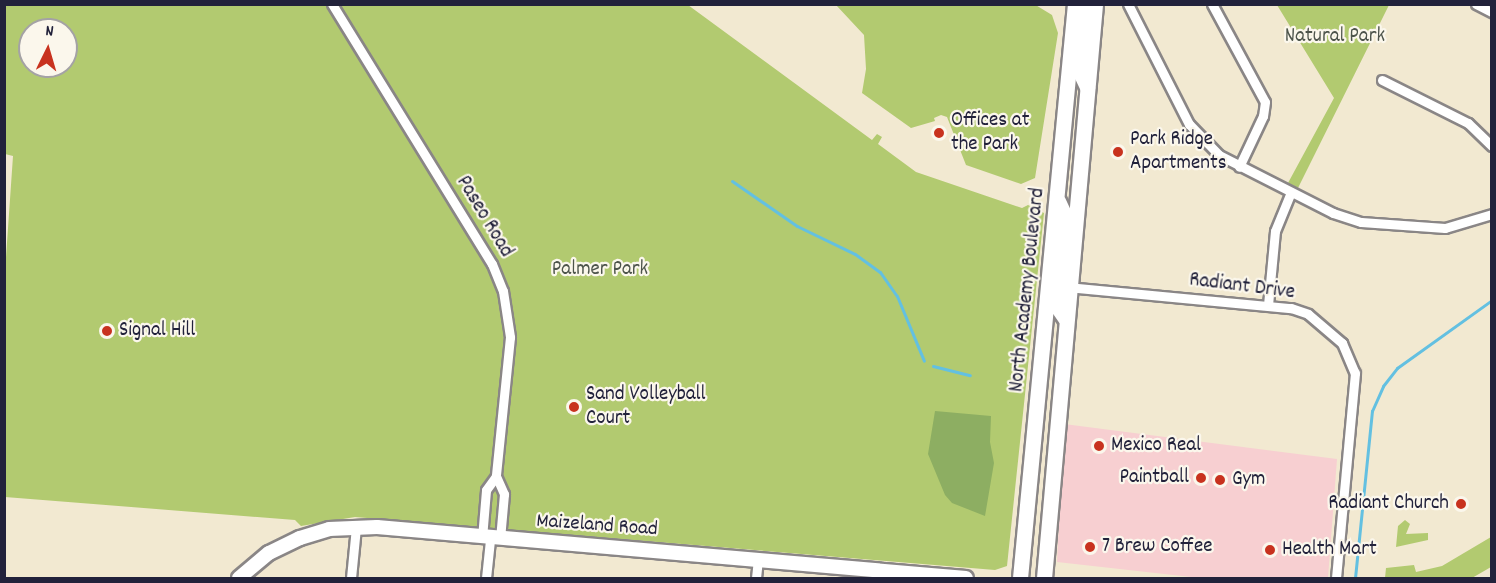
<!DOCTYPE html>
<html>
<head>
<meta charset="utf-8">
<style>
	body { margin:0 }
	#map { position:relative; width:1496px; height:583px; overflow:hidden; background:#f2e9d1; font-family:Dekko,sans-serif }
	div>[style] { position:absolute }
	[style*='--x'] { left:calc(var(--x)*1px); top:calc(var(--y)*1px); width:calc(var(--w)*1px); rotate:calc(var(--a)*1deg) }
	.built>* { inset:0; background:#f7cfd1 }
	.green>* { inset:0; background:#b2ca70 }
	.forest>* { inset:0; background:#8dae62 }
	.stream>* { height:3px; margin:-1.5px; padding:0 1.5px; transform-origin:1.5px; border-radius:1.5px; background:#63c0e1 }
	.roads { filter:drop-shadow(2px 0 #8a8686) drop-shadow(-2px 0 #8a8686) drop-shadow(0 2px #8a8686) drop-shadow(0 -2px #8a8686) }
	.minor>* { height:9px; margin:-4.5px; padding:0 4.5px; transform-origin:4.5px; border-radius:4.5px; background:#fff }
	.secondary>* { height:14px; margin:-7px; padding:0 7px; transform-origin:7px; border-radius:7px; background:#fff }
	.primary>* { height:15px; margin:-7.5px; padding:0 7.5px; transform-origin:7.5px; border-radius:7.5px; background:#fff }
	.trunk>* { height:15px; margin:-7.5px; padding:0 7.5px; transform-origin:7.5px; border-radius:7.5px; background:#fff }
	.dots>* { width:16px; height:16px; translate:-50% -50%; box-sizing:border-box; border:3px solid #fbf7ec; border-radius:50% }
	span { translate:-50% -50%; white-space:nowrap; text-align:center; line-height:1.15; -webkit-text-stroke:4.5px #fbf7ec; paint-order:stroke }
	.park-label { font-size:21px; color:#4d544b }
	.poi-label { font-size:21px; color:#22223b }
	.left { translate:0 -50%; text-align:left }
	.right { translate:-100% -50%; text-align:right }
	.street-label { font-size:21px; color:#22223b }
	.frame { position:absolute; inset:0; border:6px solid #22223b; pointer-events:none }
	.north { position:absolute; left:18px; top:18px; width:60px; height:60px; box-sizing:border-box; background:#fbf7ec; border:2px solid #a4a2a5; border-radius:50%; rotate:5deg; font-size:16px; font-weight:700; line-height:24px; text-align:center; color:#22223b }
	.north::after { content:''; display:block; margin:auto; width:21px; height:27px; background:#c8321e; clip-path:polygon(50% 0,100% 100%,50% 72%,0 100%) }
</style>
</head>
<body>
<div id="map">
	<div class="built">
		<div style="clip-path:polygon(1064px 424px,1337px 459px,1328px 578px,1200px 578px,1057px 562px)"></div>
	</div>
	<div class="green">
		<div style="clip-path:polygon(1034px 4px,1052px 15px,1058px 33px,1035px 178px,1021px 184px,966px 165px,947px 117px,941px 115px,934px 118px,935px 121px,911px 128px,862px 93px,866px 69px,864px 35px,836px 5px)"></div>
		<div style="clip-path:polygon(evenodd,5px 5px,688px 5px,872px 140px,877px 134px,882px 137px,878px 144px,916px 172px,1022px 208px,1028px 205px,1044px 213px,1007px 566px,995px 570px,355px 517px,301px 526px,295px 520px,5px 497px,4px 286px,13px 156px,5px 154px,5px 5px,30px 30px,66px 30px,66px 66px,30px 66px,30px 30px)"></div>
		<div style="clip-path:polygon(1277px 5px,1389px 5px,1298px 188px,1288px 183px,1334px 98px)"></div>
		<div style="clip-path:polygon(1405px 520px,1410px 524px,1406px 534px,1428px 533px,1428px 540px,1396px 547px,1398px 526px)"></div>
		<div style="clip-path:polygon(1491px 537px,1491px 567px,1472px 578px,1385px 578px,1386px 568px,1414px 565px,1416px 572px,1442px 566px)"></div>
	</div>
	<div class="forest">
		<div style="clip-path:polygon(935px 411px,991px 416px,990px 442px,994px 463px,985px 516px,952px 503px,945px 495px,928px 454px)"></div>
	</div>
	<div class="stream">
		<div style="--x:732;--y:181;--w:79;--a:34.7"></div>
		<div style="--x:797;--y:226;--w:64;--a:25.8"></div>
		<div style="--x:855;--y:254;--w:31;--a:36"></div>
		<div style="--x:880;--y:272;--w:29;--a:55"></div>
		<div style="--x:897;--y:296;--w:70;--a:67.4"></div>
		<div style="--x:933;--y:366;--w:38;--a:14"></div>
		<div style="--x:1355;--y:578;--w:168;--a:-84.2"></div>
		<div style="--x:1372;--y:411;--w:27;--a:-66"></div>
		<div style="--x:1383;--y:386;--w:23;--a:-52"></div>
		<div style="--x:1397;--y:368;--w:117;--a:-35.6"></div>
	</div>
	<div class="roads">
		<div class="minor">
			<div style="--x:332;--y:4;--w:305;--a:58.4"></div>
			<div style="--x:492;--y:264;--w:29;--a:68"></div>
			<div style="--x:503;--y:291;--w:47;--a:81.3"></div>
			<div style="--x:510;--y:337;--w:140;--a:95.8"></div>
			<div style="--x:496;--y:476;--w:20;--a:66"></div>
			<div style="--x:504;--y:494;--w:45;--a:95.1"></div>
			<div style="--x:1128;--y:4;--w:135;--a:63.1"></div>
			<div style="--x:1189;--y:124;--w:43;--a:45.9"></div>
			<div style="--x:1219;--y:155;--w:128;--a:27"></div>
			<div style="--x:1333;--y:213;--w:29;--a:18"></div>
			<div style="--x:1361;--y:222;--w:84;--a:4.1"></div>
			<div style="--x:1445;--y:228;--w:49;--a:-16.6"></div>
			<div style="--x:1212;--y:4;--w:111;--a:61.6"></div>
			<div style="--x:1265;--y:102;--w:14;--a:98"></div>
			<div style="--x:1263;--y:116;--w:56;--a:115.2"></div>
			<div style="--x:1476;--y:4;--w:18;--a:27"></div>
			<div style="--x:1382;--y:80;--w:96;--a:26.6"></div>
			<div style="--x:1468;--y:123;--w:33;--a:44"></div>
			<div style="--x:1067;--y:287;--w:225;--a:5.4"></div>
			<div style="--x:1291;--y:308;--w:18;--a:19"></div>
			<div style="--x:1308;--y:314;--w:45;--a:40.5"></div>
			<div style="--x:1342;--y:343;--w:33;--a:67"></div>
			<div style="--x:1355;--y:373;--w:206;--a:95.3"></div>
			<div style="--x:1268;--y:305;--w:74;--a:-84.6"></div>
			<div style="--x:1275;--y:231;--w:42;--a:-67.7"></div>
			<div style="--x:482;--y:538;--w:48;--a:-85.2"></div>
			<div style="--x:486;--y:490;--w:17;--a:-54"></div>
			<div style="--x:351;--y:578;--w:51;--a:-84.4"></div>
			<div style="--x:486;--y:578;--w:39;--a:-84"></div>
			<div style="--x:756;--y:578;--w:19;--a:-84"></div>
		</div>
		<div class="secondary">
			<div style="--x:239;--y:578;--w:39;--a:-40"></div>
			<div style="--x:269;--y:553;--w:34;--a:-26"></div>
			<div style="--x:300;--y:538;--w:30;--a:-17"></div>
			<div style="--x:329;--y:529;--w:48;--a:-2.4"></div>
			<div style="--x:377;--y:527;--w:591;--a:4.95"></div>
		</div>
		<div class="primary">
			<div style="--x:1086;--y:4;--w:68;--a:95"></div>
			<div style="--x:1080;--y:72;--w:17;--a:65"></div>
			<div style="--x:1058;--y:201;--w:17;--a:65"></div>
			<div style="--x:1065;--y:216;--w:80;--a:95"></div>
			<div style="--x:1058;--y:296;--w:12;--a:90"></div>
			<div style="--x:1058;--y:308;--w:12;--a:55"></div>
		</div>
		<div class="trunk">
			<div style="--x:1020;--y:578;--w:577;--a:-84.53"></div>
			<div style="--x:1044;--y:578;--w:576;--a:-84.92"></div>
		</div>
	</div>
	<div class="dots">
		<div style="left:939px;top:133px;background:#c8321e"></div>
		<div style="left:1118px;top:152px;background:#c8321e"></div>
		<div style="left:107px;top:331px;background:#c8321e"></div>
		<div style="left:574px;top:407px;background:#c8321e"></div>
		<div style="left:1099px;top:446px;background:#c8321e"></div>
		<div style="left:1201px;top:478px;background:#c8321e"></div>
		<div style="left:1220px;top:480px;background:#c8321e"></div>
		<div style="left:1461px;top:504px;background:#c8321e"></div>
		<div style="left:1090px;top:547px;background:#c8321e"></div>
		<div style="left:1270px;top:550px;background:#c8321e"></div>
	</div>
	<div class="park-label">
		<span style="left:1335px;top:37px">Natural Park</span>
		<span style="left:600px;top:270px">Palmer Park</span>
	</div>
	<div class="poi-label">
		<span class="left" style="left:951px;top:133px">Offices at<br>the Park</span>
		<span class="left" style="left:1130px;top:152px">Park Ridge<br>Apartments</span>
		<span class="left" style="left:119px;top:331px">Signal Hill</span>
		<span class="left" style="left:586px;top:407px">Sand Volleyball<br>Court</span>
		<span class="left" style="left:1111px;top:446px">Mexico Real</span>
		<span class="right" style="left:1189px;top:478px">Paintball</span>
		<span class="left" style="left:1232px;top:480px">Gym</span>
		<span class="right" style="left:1449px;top:504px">Radiant Church</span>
		<span class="left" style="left:1102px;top:547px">7 Brew Coffee</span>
		<span class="left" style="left:1282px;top:550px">Health Mart</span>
	</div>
	<div class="street-label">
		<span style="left:484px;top:217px;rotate:59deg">Paseo Road</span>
		<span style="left:1242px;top:287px;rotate:7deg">Radiant Drive</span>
		<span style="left:1028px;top:290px;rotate:-84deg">North Academy Boulevard</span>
		<span style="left:597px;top:526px;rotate:4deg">Maizeland Road</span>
	</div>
	<div class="frame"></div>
	<div class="north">N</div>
</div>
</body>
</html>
